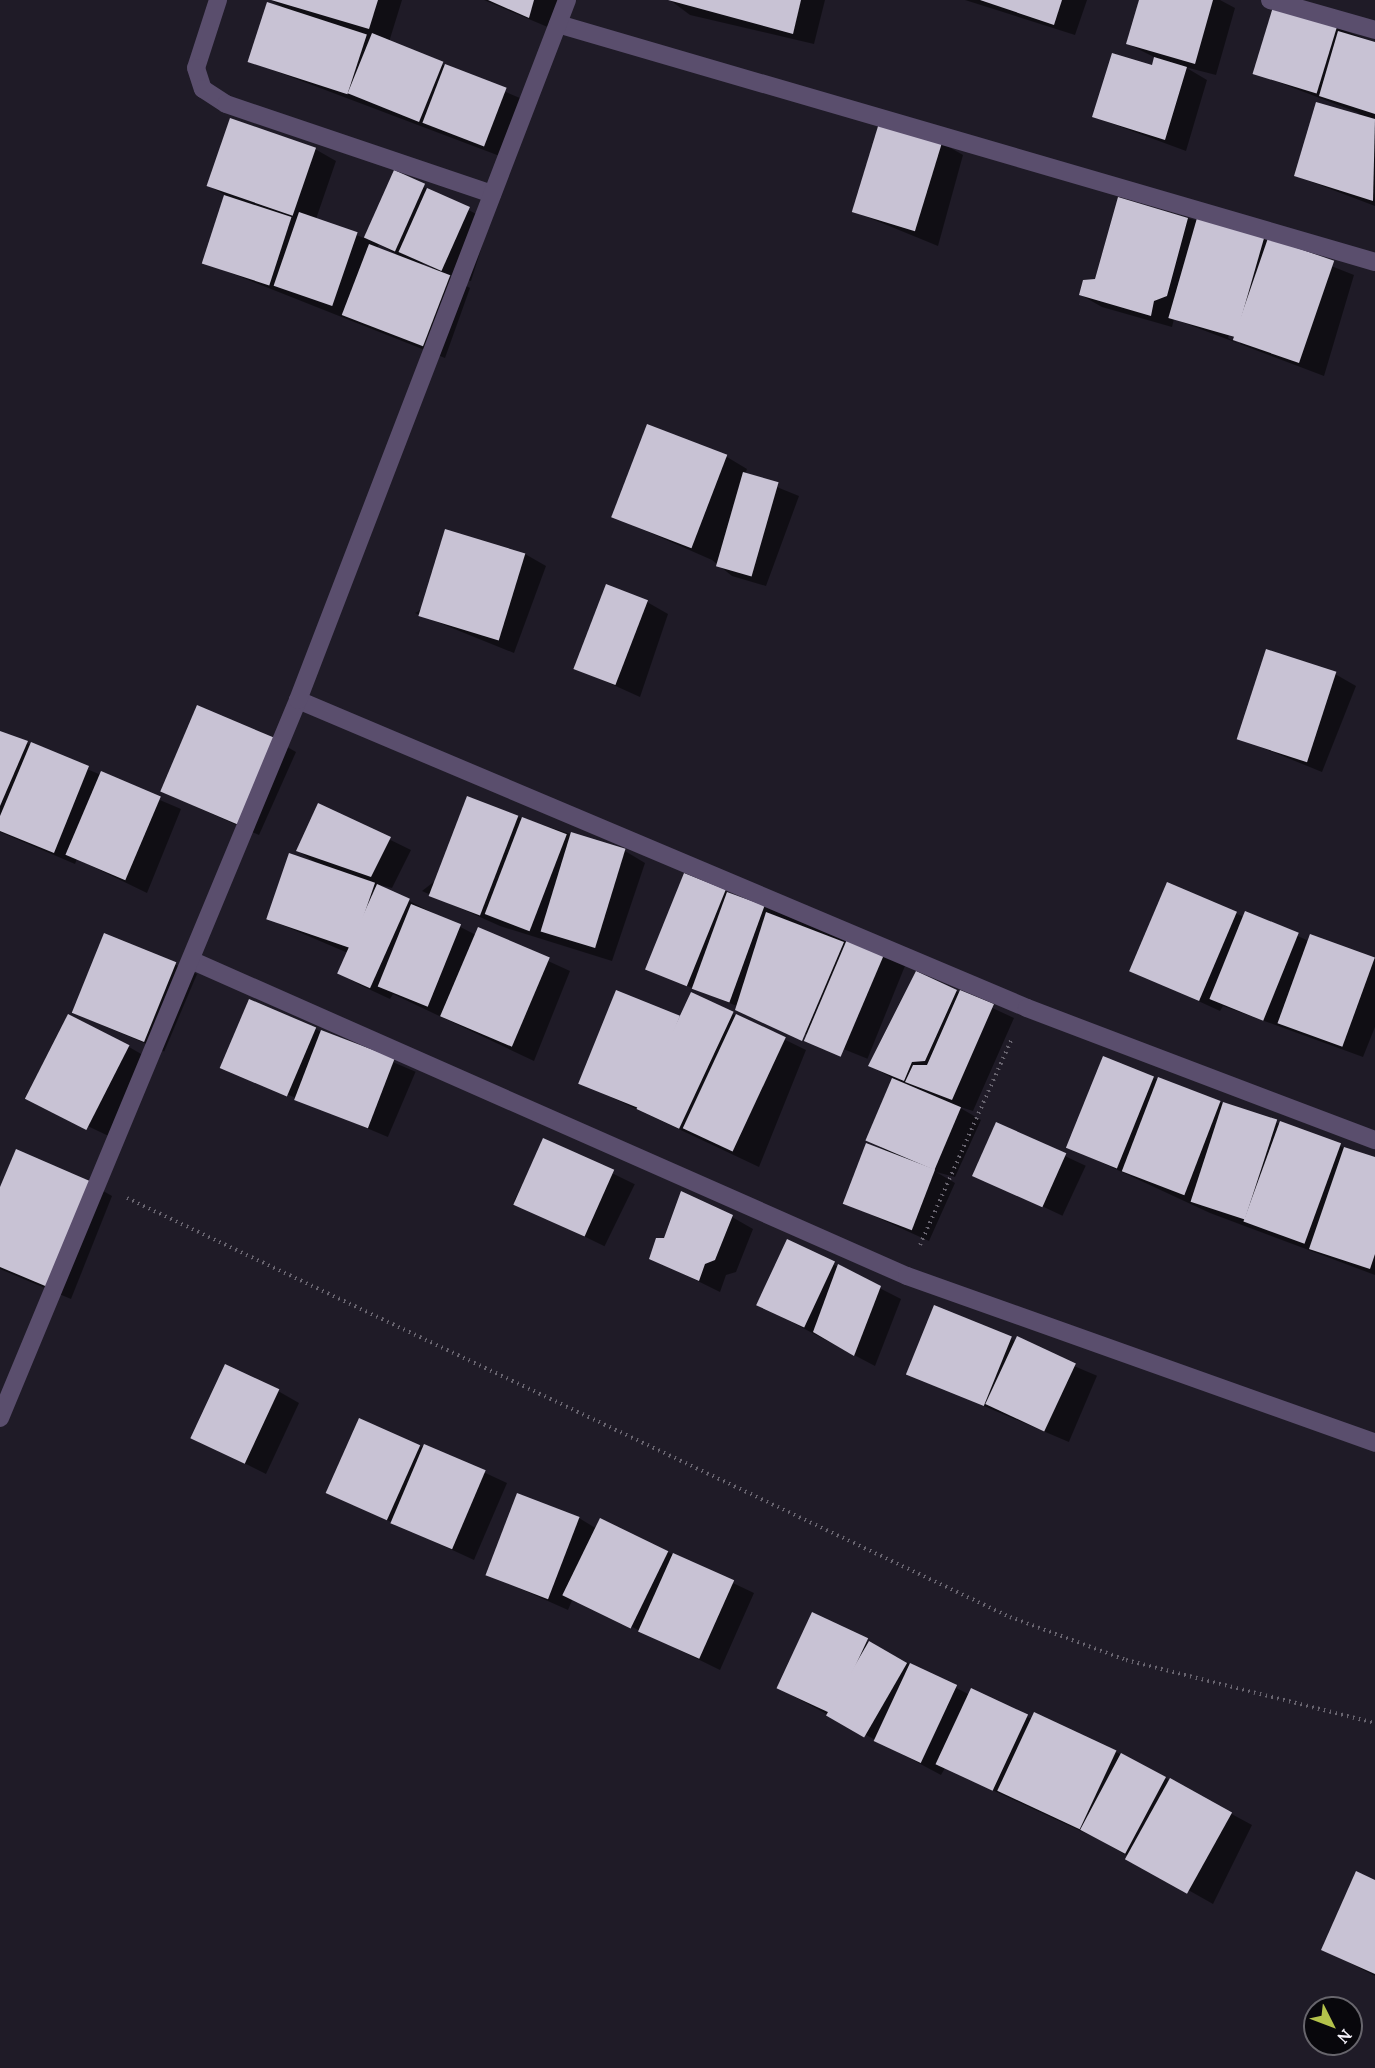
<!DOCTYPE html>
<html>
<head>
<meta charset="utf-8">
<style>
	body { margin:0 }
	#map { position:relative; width:1375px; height:2068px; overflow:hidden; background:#1f1b27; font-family:Lora,serif }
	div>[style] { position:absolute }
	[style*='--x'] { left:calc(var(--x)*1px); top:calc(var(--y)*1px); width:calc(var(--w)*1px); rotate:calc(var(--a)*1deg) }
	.shadow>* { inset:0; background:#0007; transform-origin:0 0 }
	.building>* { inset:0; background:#c8c2d4; transform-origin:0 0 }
	.path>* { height:4px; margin-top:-2px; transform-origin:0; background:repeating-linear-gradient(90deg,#68646f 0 1.5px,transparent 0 6px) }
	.minor>* { height:18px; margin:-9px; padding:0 9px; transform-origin:9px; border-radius:9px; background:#5a4e6d }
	span { translate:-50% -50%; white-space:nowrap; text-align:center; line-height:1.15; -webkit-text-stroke:6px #08070c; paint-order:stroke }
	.north { position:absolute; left:1303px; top:1996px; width:60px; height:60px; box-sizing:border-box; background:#08070c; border:2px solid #67656c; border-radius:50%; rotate:132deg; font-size:16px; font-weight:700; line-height:24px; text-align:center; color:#f6f3fc }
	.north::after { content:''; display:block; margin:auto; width:21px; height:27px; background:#b3c24b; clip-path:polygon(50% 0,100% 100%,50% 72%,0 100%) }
</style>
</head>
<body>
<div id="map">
	<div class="shadow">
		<div style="clip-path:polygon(271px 0,402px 0,389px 42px,527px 101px,505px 158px,249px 61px,284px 8px)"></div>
		<div style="clip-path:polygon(484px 0,558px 0,550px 28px)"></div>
		<div style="clip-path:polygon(670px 0,825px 0,814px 44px,690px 15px)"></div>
		<div style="clip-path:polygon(965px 0,1087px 0,1075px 35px)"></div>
		<div style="clip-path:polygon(1141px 0,1220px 0,1235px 8px,1216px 75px,1185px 67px,1207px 80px,1186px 151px,1094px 117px,1152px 67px,1156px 58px,1128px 44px)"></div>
		<div style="clip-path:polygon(1336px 27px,1375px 43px,1375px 206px,1296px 176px,1359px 113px,1254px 73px)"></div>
		<div style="clip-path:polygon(942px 143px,963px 155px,938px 246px,855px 212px)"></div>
		<div style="clip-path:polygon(evenodd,315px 149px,336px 161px,316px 219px,369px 240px,394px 172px,490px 221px,471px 281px,444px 273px,470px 288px,445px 358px,203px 262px,225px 195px,209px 186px,315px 149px,379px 244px,396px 254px,395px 255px,377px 249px,379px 244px,315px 149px,423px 263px,432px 267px,431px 269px,422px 266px,423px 263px)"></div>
		<div style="clip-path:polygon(evenodd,1119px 199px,1263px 239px,1354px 275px,1324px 376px,1174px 319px,1172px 327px,1102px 307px,1081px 295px,1096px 280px,1119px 199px,1229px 335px,1240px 341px,1240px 344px,1228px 338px,1229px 335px)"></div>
		<div style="clip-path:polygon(648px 426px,727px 457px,747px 469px,745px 474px,799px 496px,766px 586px,732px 576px,712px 560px,612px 516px)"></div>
		<div style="clip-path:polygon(525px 554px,546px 566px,514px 653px,415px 613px)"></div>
		<div style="clip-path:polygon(647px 602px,668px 614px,640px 697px,578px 669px)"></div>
		<div style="clip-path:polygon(1335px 674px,1356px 686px,1322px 772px,1236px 737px)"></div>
		<div style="clip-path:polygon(0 732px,181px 809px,147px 893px,77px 859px,75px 864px,0 832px)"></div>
		<div style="clip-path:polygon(275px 740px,296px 752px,259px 835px,161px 791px)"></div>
		<div style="clip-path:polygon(319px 805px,411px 850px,392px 888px,376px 884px,476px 935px,478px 929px,570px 971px,534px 1061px,393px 994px,390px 999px,360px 985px,339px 973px,348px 953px,266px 918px,318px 864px,298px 851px)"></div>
		<div style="clip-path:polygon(517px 817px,625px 851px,645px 863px,612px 961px,500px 926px,422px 891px)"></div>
		<div style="left:685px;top:875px;width:238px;height:102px;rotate:22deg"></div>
		<div style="clip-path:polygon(1168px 884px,1244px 917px,1246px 913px,1309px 941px,1311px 936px,1375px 959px,1375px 1027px,1363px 1057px,1223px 1006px,1220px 1011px,1131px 970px)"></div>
		<div style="left:105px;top:935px;width:100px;height:84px;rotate:23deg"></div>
		<div style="clip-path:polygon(917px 973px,1014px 1018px,973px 1111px,957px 1106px,981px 1120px,955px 1177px,936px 1172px,955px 1183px,929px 1241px,843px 1202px,885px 1150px,867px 1139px,894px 1079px,870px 1066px)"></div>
		<div style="clip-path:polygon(692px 994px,806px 1050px,759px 1167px,579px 1082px,683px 1019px)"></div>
		<div style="left:249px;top:1001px;width:181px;height:71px;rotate:23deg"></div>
		<div style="clip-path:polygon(129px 1047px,150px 1059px,117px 1140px,35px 1101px)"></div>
		<div style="clip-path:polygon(1153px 1078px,1375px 1159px,1375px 1275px,1210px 1213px,1066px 1146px)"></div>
		<div style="left:996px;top:1124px;width:99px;height:55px;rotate:25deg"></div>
		<div style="left:544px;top:1140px;width:101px;height:69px;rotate:26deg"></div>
		<div style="clip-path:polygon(91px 1184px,112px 1196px,71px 1299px,0 1269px,0 1192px)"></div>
		<div style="clip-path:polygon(732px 1217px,753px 1229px,736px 1272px,726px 1275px,720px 1292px,651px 1258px,665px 1239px)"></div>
		<div style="clip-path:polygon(787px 1241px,901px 1299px,875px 1366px,763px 1307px)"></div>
		<div style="left:935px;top:1307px;width:176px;height:72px;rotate:23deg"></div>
		<div style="clip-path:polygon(278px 1391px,299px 1403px,266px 1474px,192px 1437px)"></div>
		<div style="clip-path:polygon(425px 1445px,507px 1483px,474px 1560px,329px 1493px)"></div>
		<div style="clip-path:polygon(579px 1518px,597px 1529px,600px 1520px,754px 1593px,720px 1670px,573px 1598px,568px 1610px,485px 1573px)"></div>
		<div style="clip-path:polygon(813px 1614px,970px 1695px,1032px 1719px,1035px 1714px,1122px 1755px,1252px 1825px,1213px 1904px,1098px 1839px,945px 1768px,941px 1775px,778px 1688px)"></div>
		<div style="clip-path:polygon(1375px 1881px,1375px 1976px,1323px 1949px)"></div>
	</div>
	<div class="building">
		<div style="clip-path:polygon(271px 0,378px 0,369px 29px)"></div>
		<div style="clip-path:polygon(488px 0,534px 0,529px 18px)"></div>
		<div style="clip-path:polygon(668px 0,801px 0,793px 34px)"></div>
		<div style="clip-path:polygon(980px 0,1062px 0,1054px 25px)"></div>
		<div style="clip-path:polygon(1139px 0,1213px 0,1195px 64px,1126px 44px)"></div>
		<div style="left:267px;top:2px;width:105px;height:63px;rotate:18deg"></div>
		<div style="left:1273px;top:7px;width:67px;height:70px;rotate:17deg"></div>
		<div style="clip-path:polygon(1338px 31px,1375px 42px,1375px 114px,1319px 96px)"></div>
		<div style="left:372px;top:33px;width:77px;height:65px;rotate:22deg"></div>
		<div style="clip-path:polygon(1112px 53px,1152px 65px,1154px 57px,1187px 67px,1165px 140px,1092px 117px)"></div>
		<div style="left:445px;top:64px;width:66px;height:63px;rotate:21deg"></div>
		<div style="clip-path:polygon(1316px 102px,1375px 119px,1373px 201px,1294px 176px)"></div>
		<div style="left:230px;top:118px;width:91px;height:72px;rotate:19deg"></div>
		<div style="left:879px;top:123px;width:66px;height:93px;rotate:17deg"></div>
		<div style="left:394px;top:170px;width:34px;height:74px;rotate:24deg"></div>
		<div style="left:427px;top:188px;width:47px;height:70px;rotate:24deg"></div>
		<div style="left:224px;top:195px;width:71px;height:72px;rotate:18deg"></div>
		<div style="clip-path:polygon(1118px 197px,1188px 218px,1167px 296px,1154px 301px,1151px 316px,1079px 295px,1083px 280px,1095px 279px)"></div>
		<div style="left:299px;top:212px;width:62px;height:78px;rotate:19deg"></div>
		<div style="left:1197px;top:218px;width:70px;height:104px;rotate:16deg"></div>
		<div style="left:1268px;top:238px;width:70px;height:108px;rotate:19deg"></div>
		<div style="left:369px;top:244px;width:87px;height:76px;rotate:21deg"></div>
		<div style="left:647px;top:424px;width:86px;height:100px;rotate:21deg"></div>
		<div style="left:743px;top:472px;width:37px;height:98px;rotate:16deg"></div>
		<div style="left:445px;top:529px;width:84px;height:91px;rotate:17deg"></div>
		<div style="left:606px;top:584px;width:45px;height:91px;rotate:21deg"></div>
		<div style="left:1266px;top:649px;width:74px;height:95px;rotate:18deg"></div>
		<div style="left:197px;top:705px;width:86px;height:94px;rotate:23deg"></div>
		<div style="clip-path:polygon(0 731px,28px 741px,0 806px)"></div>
		<div style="clip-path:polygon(31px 742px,89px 766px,54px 853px,0 831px,0 816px)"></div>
		<div style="left:101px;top:771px;width:65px;height:91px;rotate:23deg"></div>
		<div style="left:467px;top:796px;width:55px;height:107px;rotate:21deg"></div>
		<div style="clip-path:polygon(318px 803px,391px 837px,371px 877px,296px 851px)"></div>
		<div style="left:522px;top:817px;width:48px;height:104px;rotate:21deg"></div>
		<div style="left:571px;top:832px;width:57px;height:104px;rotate:17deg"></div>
		<div style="left:289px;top:853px;width:91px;height:70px;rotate:19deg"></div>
		<div style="left:684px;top:873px;width:45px;height:104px;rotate:22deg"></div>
		<div style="left:1167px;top:882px;width:76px;height:97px;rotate:23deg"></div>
		<div style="left:377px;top:884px;width:36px;height:98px;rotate:24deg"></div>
		<div style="left:727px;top:892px;width:40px;height:103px;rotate:20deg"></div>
		<div style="left:411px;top:904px;width:54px;height:89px;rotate:22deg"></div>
		<div style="left:1245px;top:911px;width:58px;height:95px;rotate:22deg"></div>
		<div style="clip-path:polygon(766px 912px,844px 942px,802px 1041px,735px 1010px)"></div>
		<div style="left:478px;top:927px;width:78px;height:97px;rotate:23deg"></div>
		<div style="left:104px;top:933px;width:78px;height:86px;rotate:22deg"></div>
		<div style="left:1310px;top:934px;width:69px;height:95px;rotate:20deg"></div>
		<div style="left:848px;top:937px;width:40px;height:113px;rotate:23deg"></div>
		<div style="clip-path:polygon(916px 971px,957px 990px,925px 1061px,912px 1062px,904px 1081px,868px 1066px)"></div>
		<div style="left:616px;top:990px;width:69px;height:101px;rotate:22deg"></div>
		<div style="clip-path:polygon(960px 990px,994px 1004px,952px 1100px,905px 1082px,913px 1065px,927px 1065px)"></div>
		<div style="left:691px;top:992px;width:47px;height:129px;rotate:25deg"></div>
		<div style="left:249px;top:999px;width:73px;height:75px;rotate:23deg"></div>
		<div style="left:68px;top:1014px;width:69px;height:95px;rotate:27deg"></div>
		<div style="left:736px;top:1014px;width:55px;height:126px;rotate:25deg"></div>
		<div style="left:321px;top:1030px;width:79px;height:75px;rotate:21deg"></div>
		<div style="left:1103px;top:1056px;width:55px;height:99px;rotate:22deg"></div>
		<div style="left:1158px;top:1077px;width:67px;height:101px;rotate:21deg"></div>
		<div style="left:892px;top:1078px;width:75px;height:68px;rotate:23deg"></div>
		<div style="left:1223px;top:1102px;width:57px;height:105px;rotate:18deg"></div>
		<div style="left:1280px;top:1121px;width:65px;height:107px;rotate:20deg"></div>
		<div style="left:996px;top:1122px;width:77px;height:59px;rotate:24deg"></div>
		<div style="left:543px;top:1138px;width:78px;height:73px;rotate:24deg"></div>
		<div style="left:866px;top:1143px;width:74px;height:65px;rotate:21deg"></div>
		<div style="clip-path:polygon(1344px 1147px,1375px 1157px,1375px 1254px,1370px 1269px,1309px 1249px)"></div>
		<div style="clip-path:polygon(16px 1149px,92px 1182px,50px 1288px,0 1267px,0 1187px)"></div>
		<div style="clip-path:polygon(681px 1191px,733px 1215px,715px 1260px,705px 1264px,699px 1281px,649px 1259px,656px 1238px,664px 1238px)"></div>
		<div style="left:787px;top:1239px;width:53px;height:73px;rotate:25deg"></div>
		<div style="clip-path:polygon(838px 1264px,881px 1286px,854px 1356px,813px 1332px)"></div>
		<div style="left:934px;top:1305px;width:84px;height:75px;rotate:22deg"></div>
		<div style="left:1017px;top:1336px;width:65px;height:75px;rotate:25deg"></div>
		<div style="left:225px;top:1364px;width:60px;height:82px;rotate:25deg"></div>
		<div style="left:359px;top:1418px;width:67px;height:82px;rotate:24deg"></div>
		<div style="left:424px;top:1444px;width:67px;height:86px;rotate:23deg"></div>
		<div style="left:517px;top:1493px;width:67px;height:88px;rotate:21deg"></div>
		<div style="left:600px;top:1518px;width:76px;height:86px;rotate:26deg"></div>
		<div style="left:673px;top:1553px;width:67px;height:86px;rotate:24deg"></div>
		<div style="left:812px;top:1612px;width:62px;height:84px;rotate:25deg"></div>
		<div style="left:869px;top:1641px;width:44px;height:86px;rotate:30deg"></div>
		<div style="left:910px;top:1663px;width:52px;height:86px;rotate:25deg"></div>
		<div style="left:971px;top:1688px;width:63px;height:84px;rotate:25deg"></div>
		<div style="left:1034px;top:1712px;width:91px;height:87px;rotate:25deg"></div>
		<div style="left:1121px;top:1753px;width:51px;height:87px;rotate:28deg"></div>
		<div style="left:1170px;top:1778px;width:71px;height:93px;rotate:29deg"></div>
		<div style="clip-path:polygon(1356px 1871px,1375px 1880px,1375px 1974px,1321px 1950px)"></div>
	</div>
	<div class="path">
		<div style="--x:127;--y:1198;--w:977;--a:25.39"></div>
		<div style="--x:1010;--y:1617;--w:124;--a:20.3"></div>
		<div style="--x:1126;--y:1660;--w:257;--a:14.2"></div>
		<div style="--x:920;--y:1245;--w:227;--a:-66"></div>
	</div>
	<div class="minor">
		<div style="--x:218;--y:0;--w:71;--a:107.9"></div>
		<div style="--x:196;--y:68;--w:22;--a:72"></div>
		<div style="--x:203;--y:89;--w:27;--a:33"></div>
		<div style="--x:226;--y:104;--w:281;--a:18.7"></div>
		<div style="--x:1270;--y:0;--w:109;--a:15.9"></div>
		<div style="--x:558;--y:24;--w:851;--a:16.24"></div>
		<div style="--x:298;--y:700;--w:791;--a:22.9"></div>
		<div style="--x:1027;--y:1008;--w:372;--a:20.8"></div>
		<div style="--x:193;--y:961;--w:780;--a:23.81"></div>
		<div style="--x:907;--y:1276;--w:497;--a:19.6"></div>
		<div style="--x:0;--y:1418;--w:777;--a:-67.46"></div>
		<div style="--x:298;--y:700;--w:750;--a:-68.98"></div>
	</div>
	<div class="north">N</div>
</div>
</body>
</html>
